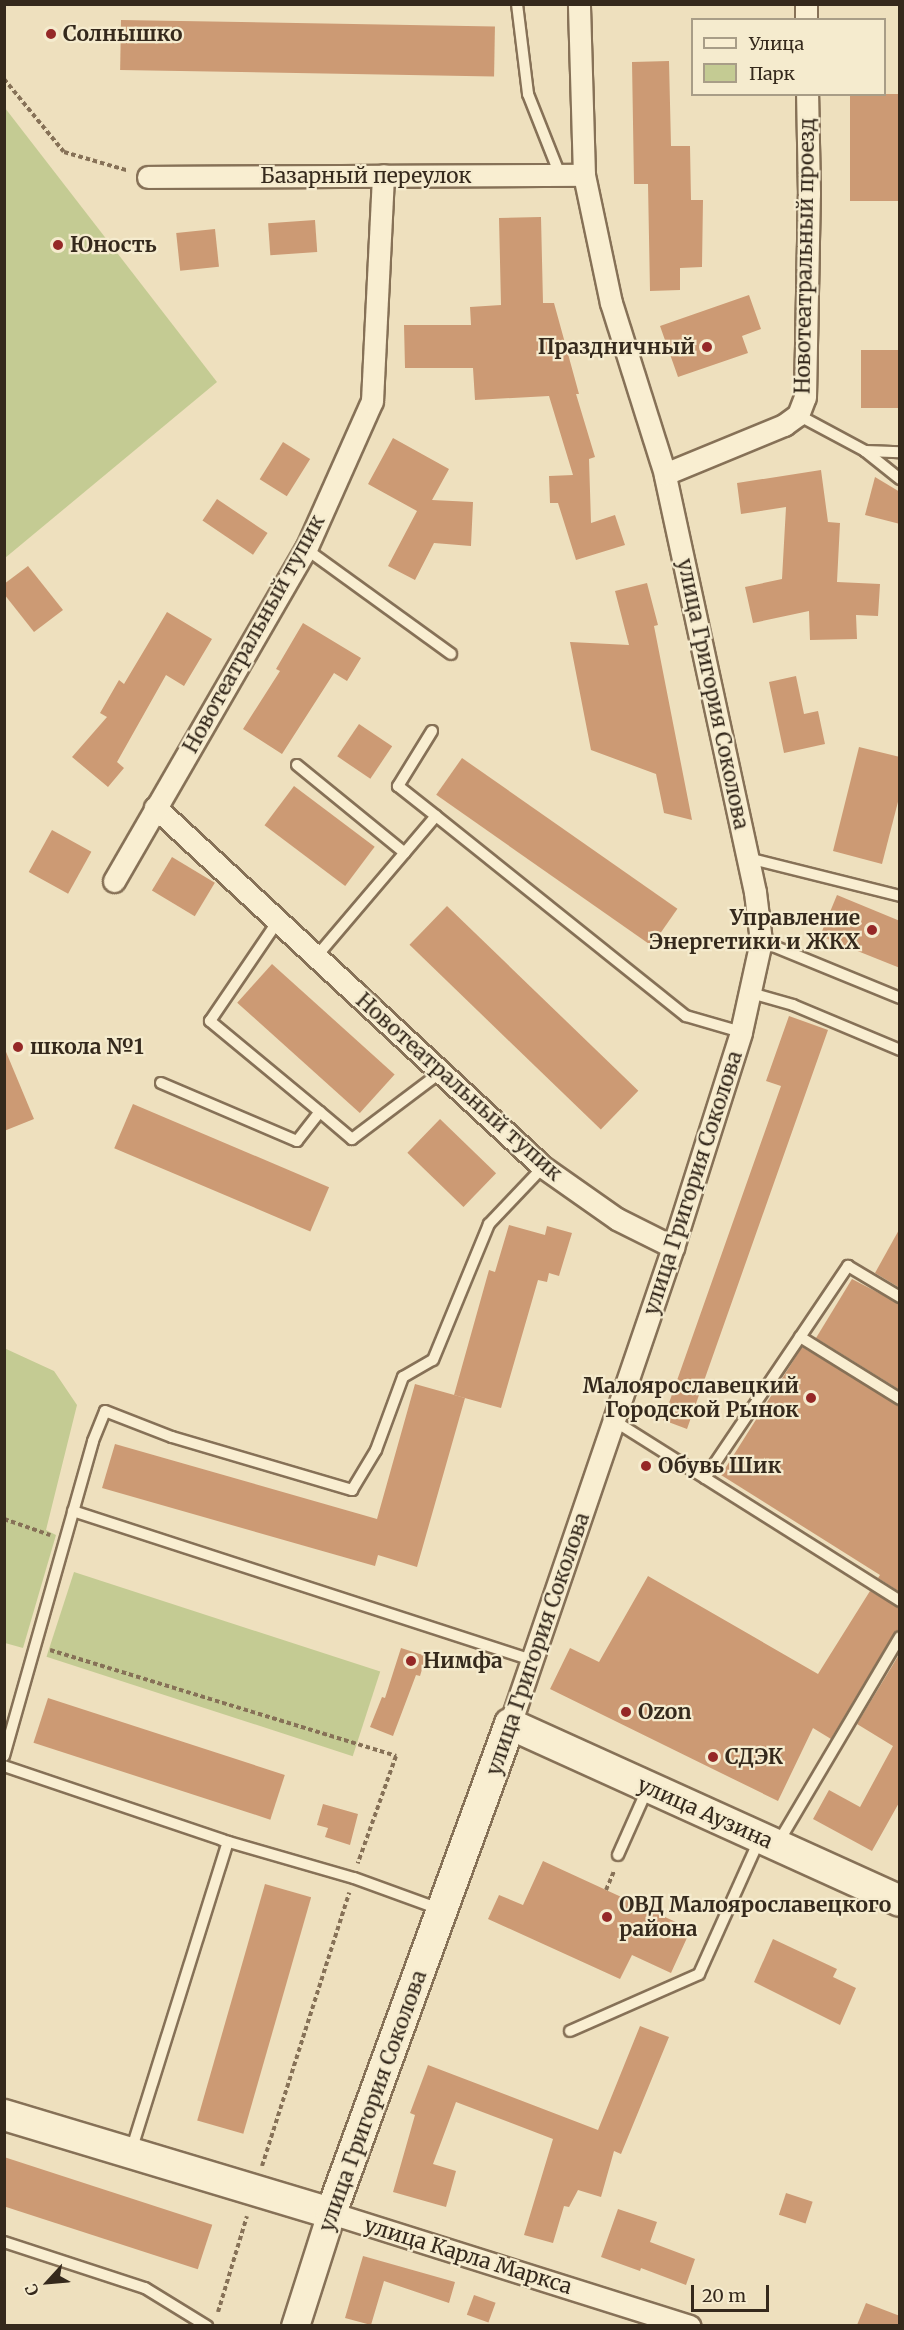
<!DOCTYPE html>
<html>
<head>
<meta charset="utf-8">
<style>
	body { margin:0 }
	#map { position:relative; width:904px; height:2330px; overflow:hidden; background:#eee0be; font-family:Merriweather,serif }
	div>[style] { position:absolute }
	[style*='--x'] { left:calc(var(--x)*1px); top:calc(var(--y)*1px); width:calc(var(--w)*1px); rotate:calc(var(--a)*1deg) }
	.green>* { inset:0; background:#c4cb93; transform-origin:0 0 }
	.building>* { inset:0; background:#cc9a74; transform-origin:0 0 }
	.path>* { height:4px; margin-top:-2px; transform-origin:0; background:repeating-linear-gradient(90deg,#867157 0 4.5px,transparent 0 7.5px) }
	.roads { filter:drop-shadow(2px 0 #867157) drop-shadow(-2px 0 #867157) drop-shadow(0 2px #867157) drop-shadow(0 -2px #867157) }
	.service>* { height:10px; margin:-5px; padding:0 5px; transform-origin:5px; border-radius:5px; background:#f9eed1 }
	.minor>* { height:21px; margin:-10.5px; padding:0 10.5px; transform-origin:10.5px; border-radius:10.5px; background:#f9eed1 }
	.tertiary>* { height:27px; margin:-13.5px; padding:0 13.5px; transform-origin:13.5px; border-radius:13.5px; background:#f9eed1 }
	.secondary>* { height:30px; margin:-15px; padding:0 15px; transform-origin:15px; border-radius:15px; background:#f9eed1 }
	.dots>* { width:16px; height:16px; translate:-50% -50%; box-sizing:border-box; border:3px solid #f5ebce; border-radius:50% }
	span { translate:-50% -50%; white-space:nowrap; text-align:center; line-height:1.15; -webkit-text-stroke:4.5px #f5ebce; paint-order:stroke }
	.poi-label { font-size:21px; color:#35291c; font-weight:700 }
	.left { translate:0 -50%; text-align:left }
	.right { translate:-100% -50%; text-align:right }
	.street-label { font-size:21px; color:#35291c }
	.frame { position:absolute; inset:0; border:6px solid #35291c; pointer-events:none }
	.legend { position:absolute; left:691px; top:18px; width:195px; height:78px; box-sizing:border-box; background:#f5ebce; border:2px solid #a89d87; margin:0; padding:8px 10px; list-style:none; font-size:18px; color:#35291c }
	.legend li { display:flex; align-items:center; gap:12px; height:30px }
	.legend b { width:30px; border:2px solid #a89d87 }
	.north { position:absolute; left:18px; top:2252px; width:60px; height:60px; -webkit-text-stroke:4px #f5ebce; paint-order:stroke; rotate:244deg; font-size:16px; font-weight:700; line-height:24px; text-align:center; color:#35291c }
	.north::after { content:''; display:block; margin:auto; width:21px; height:27px; background:#35291c; clip-path:polygon(50% 0,100% 100%,50% 72%,0 100%) }
	.scale { position:absolute; left:691px; top:2285px; width:78px; height:27px; box-sizing:border-box; border:3px solid #35291c; border-top:0; padding-left:8px; font-size:18px; line-height:21px; white-space:nowrap; color:#35291c; -webkit-text-stroke:4px #f5ebce; paint-order:stroke }
</style>
</head>
<body>
<div id="map">
	<div class="green">
		<div style="clip-path:polygon(5px 108px,217px 382px,5px 558px,4px 558px)"></div>
		<div style="clip-path:polygon(4px 1348px,54px 1371px,77px 1405px,46px 1530px,56px 1535px,23px 1648px,5px 1643px)"></div>
		<div style="left:74px;top:1572px;width:322px;height:89px;rotate:18deg"></div>
	</div>
	<div class="building">
		<div style="left:121px;top:20px;width:374px;height:50px;rotate:1deg"></div>
		<div style="clip-path:polygon(669px 61px,671px 146px,690px 146px,691px 200px,703px 200px,702px 267px,680px 268px,680px 290px,650px 291px,648px 184px,634px 184px,632px 62px)"></div>
		<div style="left:850px;top:94px;width:50px;height:107px"></div>
		<div style="clip-path:polygon(541px 217px,543px 303px,554px 303px,579px 394px,576px 394px,595px 457px,589px 459px,591px 523px,615px 515px,625px 545px,576px 560px,558px 503px,550px 503px,549px 476px,573px 475px,549px 396px,475px 400px,473px 368px,405px 368px,404px 325px,471px 325px,470px 307px,501px 305px,499px 218px)"></div>
		<div style="left:315px;top:220px;width:32px;height:47px;rotate:86deg"></div>
		<div style="left:215px;top:229px;width:38px;height:39px;rotate:84deg"></div>
		<div style="clip-path:polygon(749px 295px,761px 329px,742px 336px,748px 353px,678px 377px,660px 326px)"></div>
		<div style="left:900px;top:350px;width:58px;height:39px;rotate:90deg"></div>
		<div style="clip-path:polygon(393px 438px,449px 469px,432px 500px,473px 502px,471px 546px,434px 543px,415px 580px,388px 566px,417px 511px,368px 484px)"></div>
		<div style="left:283px;top:442px;width:32px;height:44px;rotate:32deg"></div>
		<div style="clip-path:polygon(821px 470px,828px 522px,840px 523px,837px 582px,880px 584px,878px 616px,856px 615px,857px 639px,810px 640px,809px 611px,753px 623px,745px 587px,782px 579px,786px 507px,741px 514px,737px 483px)"></div>
		<div style="clip-path:polygon(875px 477px,900px 492px,900px 524px,865px 515px)"></div>
		<div style="left:217px;top:499px;width:61px;height:26px;rotate:34deg"></div>
		<div style="clip-path:polygon(28px 566px,63px 610px,34px 632px,4px 594px,4px 584px)"></div>
		<div style="clip-path:polygon(647px 583px,658px 625px,654px 626px,692px 820px,664px 813px,656px 774px,591px 750px,570px 642px,629px 645px,615px 591px)"></div>
		<div style="clip-path:polygon(167px 612px,212px 639px,184px 686px,166px 675px,117px 762px,124px 768px,108px 787px,72px 757px,107px 717px,100px 713px,119px 680px,124px 684px)"></div>
		<div style="clip-path:polygon(303px 623px,361px 658px,347px 681px,334px 673px,282px 754px,243px 729px,280px 671px,276px 669px)"></div>
		<div style="clip-path:polygon(796px 676px,804px 714px,818px 711px,825px 744px,784px 753px,769px 682px)"></div>
		<div style="left:359px;top:724px;width:40px;height:39px;rotate:34deg"></div>
		<div style="clip-path:polygon(859px 747px,900px 757px,900px 794px,882px 864px,833px 851px)"></div>
		<div style="left:462px;top:758px;width:263px;height:45px;rotate:35deg"></div>
		<div style="left:294px;top:786px;width:101px;height:49px;rotate:37deg"></div>
		<div style="left:52px;top:830px;width:45px;height:48px;rotate:29deg"></div>
		<div style="left:172px;top:857px;width:50px;height:39px;rotate:31deg"></div>
		<div style="clip-path:polygon(837px 895px,900px 921px,900px 968px,820px 936px)"></div>
		<div style="left:447px;top:906px;width:266px;height:54px;rotate:44deg"></div>
		<div style="left:272px;top:964px;width:165px;height:52px;rotate:42deg"></div>
		<div style="clip-path:polygon(789px 1016px,828px 1030px,687px 1429px,663px 1420px,781px 1086px,766px 1081px)"></div>
		<div style="clip-path:polygon(4px 1047px,34px 1119px,4px 1131px)"></div>
		<div style="left:133px;top:1104px;width:213px;height:48px;rotate:23deg"></div>
		<div style="left:440px;top:1119px;width:78px;height:47px;rotate:44deg"></div>
		<div style="clip-path:polygon(509px 1225px,545px 1235px,547px 1226px,572px 1233px,559px 1276px,549px 1273px,547px 1282px,538px 1280px,501px 1408px,454px 1395px,489px 1270px,495px 1272px)"></div>
		<div style="clip-path:polygon(900px 1228px,900px 1288px,875px 1273px)"></div>
		<div style="clip-path:polygon(852px 1279px,900px 1304px,900px 1390px,816px 1338px)"></div>
		<div style="clip-path:polygon(802px 1347px,900px 1406px,900px 1592px,878px 1578px,880px 1575px,721px 1475px)"></div>
		<div style="clip-path:polygon(415px 1384px,465px 1398px,417px 1567px,378px 1555px,375px 1566px,102px 1488px,115px 1444px,377px 1519px)"></div>
		<div style="clip-path:polygon(648px 1576px,818px 1674px,870px 1591px,900px 1608px,900px 1630px,894px 1633px,831px 1739px,813px 1728px,778px 1801px,550px 1689px,570px 1648px,599px 1662px)"></div>
		<div style="clip-path:polygon(401px 1648px,426px 1656px,420px 1676px,416px 1675px,393px 1736px,370px 1727px,382px 1697px,385px 1698px)"></div>
		<div style="clip-path:polygon(900px 1653px,900px 1801px,872px 1851px,813px 1819px,829px 1790px,860px 1807px,893px 1746px,857px 1724px)"></div>
		<div style="left:48px;top:1698px;width:249px;height:47px;rotate:18deg"></div>
		<div style="clip-path:polygon(323px 1804px,358px 1814px,350px 1845px,325px 1837px,328px 1828px,317px 1825px)"></div>
		<div style="clip-path:polygon(543px 1861px,691px 1929px,671px 1973px,632px 1955px,620px 1979px,488px 1919px,499px 1895px,523px 1905px)"></div>
		<div style="left:265px;top:1884px;width:48px;height:246px;rotate:16deg"></div>
		<div style="clip-path:polygon(773px 1939px,837px 1969px,833px 1977px,856px 1988px,840px 2025px,754px 1982px)"></div>
		<div style="clip-path:polygon(640px 2026px,669px 2037px,621px 2154px,614px 2151px,601px 2197px,578px 2190px,569px 2207px,564px 2206px,553px 2243px,524px 2235px,553px 2139px,456px 2102px,433px 2164px,456px 2171px,446px 2207px,393px 2192px,415px 2115px,410px 2113px,428px 2065px,598px 2130px)"></div>
		<div style="left:4px;top:2157px;width:219px;height:47px;rotate:18deg"></div>
		<div style="left:786px;top:2193px;width:28px;height:23px;rotate:18deg"></div>
		<div style="clip-path:polygon(618px 2209px,657px 2222px,650px 2242px,695px 2259px,686px 2285px,641px 2268px,640px 2271px,601px 2257px)"></div>
		<div style="clip-path:polygon(363px 2256px,455px 2282px,449px 2303px,384px 2281px,371px 2325px,345px 2318px)"></div>
		<div style="left:474px;top:2295px;width:23px;height:21px;rotate:20deg"></div>
		<div style="clip-path:polygon(866px 2303px,900px 2316px,900px 2325px,857px 2325px)"></div>
	</div>
	<div class="path">
		<div style="--x:4;--y:79;--w:94;--a:50.6"></div>
		<div style="--x:64;--y:152;--w:65;--a:16.2"></div>
		<div style="--x:4;--y:1519;--w:49;--a:19.2"></div>
		<div style="--x:50;--y:1650;--w:362;--a:17"></div>
		<div style="--x:396;--y:1756;--w:114;--a:109.6"></div>
		<div style="--x:606;--y:1890;--w:21;--a:-67"></div>
		<div style="--x:262;--y:2166;--w:287;--a:-72.3"></div>
		<div style="--x:218;--y:2312;--w:100;--a:-73.2"></div>
	</div>
	<div class="roads">
		<div class="service">
			<div style="--x:517;--y:4;--w:91;--a:83"></div>
			<div style="--x:528;--y:94;--w:87;--a:68.4"></div>
			<div style="--x:798;--y:415;--w:76;--a:28.2"></div>
			<div style="--x:865;--y:451;--w:35;--a:2"></div>
			<div style="--x:865;--y:451;--w:45;--a:38.7"></div>
			<div style="--x:306;--y:549;--w:179;--a:35.9"></div>
			<div style="--x:432;--y:731;--w:65;--a:121.7"></div>
			<div style="--x:398;--y:786;--w:48;--a:38.3"></div>
			<div style="--x:297;--y:765;--w:139;--a:39.2"></div>
			<div style="--x:748;--y:858;--w:157;--a:14"></div>
			<div style="--x:761;--y:941;--w:150;--a:22.3"></div>
			<div style="--x:316;--y:957;--w:185;--a:-49.6"></div>
			<div style="--x:436;--y:816;--w:320;--a:38.7"></div>
			<div style="--x:686;--y:1016;--w:57;--a:16.2"></div>
			<div style="--x:751;--y:993;--w:44;--a:15.9"></div>
			<div style="--x:793;--y:1005;--w:116;--a:22.8"></div>
			<div style="--x:161;--y:1083;--w:148;--a:23.1"></div>
			<div style="--x:297;--y:1141;--w:37;--a:-52"></div>
			<div style="--x:320;--y:1112;--w:143;--a:-140.4"></div>
			<div style="--x:210;--y:1021;--w:121;--a:-55.8"></div>
			<div style="--x:320;--y:1112;--w:42;--a:40.2"></div>
			<div style="--x:352;--y:1139;--w:111;--a:-37"></div>
			<div style="--x:800;--y:1337;--w:118;--a:31.8"></div>
			<div style="--x:616;--y:1422;--w:336;--a:32.2"></div>
			<div style="--x:705;--y:1478;--w:256;--a:-56"></div>
			<div style="--x:848;--y:1266;--w:61;--a:30.8"></div>
			<div style="--x:73;--y:1511;--w:483;--a:18"></div>
			<div style="--x:4;--y:1756;--w:327;--a:-74.2"></div>
			<div style="--x:93;--y:1441;--w:32;--a:-68"></div>
			<div style="--x:105;--y:1411;--w:72;--a:21.2"></div>
			<div style="--x:172;--y:1437;--w:188;--a:16.4"></div>
			<div style="--x:352;--y:1490;--w:47;--a:-59"></div>
			<div style="--x:376;--y:1450;--w:78;--a:-69.7"></div>
			<div style="--x:403;--y:1377;--w:34;--a:-30"></div>
			<div style="--x:433;--y:1360;--w:147;--a:-67.6"></div>
			<div style="--x:489;--y:1224;--w:79;--a:-46.5"></div>
			<div style="--x:4;--y:1766;--w:230;--a:18.7"></div>
			<div style="--x:222;--y:1840;--w:137;--a:16.1"></div>
			<div style="--x:354;--y:1878;--w:90;--a:20"></div>
			<div style="--x:778;--y:1843;--w:239;--a:-59.4"></div>
			<div style="--x:618;--y:1855;--w:71;--a:-66"></div>
			<div style="--x:570;--y:2031;--w:141;--a:-23.8"></div>
			<div style="--x:699;--y:1974;--w:149;--a:-65.8"></div>
			<div style="--x:131;--y:2151;--w:324;--a:-72.6"></div>
			<div style="--x:4;--y:2242;--w:148;--a:18.1"></div>
			<div style="--x:145;--y:2288;--w:73;--a:31.5"></div>
		</div>
		<div class="minor">
			<div style="--x:806;--y:4;--w:16;--a:90"></div>
			<div style="--x:148;--y:177;--w:436;--a:-0.3"></div>
			<div style="--x:665;--y:474;--w:129;--a:-22.4"></div>
			<div style="--x:784;--y:425;--w:17;--a:-36"></div>
			<div style="--x:798;--y:415;--w:19;--a:-69"></div>
			<div style="--x:805;--y:397;--w:203;--a:-88.9"></div>
			<div style="--x:809;--y:194;--w:100;--a:-91.1"></div>
			<div style="--x:155;--y:807;--w:529;--a:42.86"></div>
			<div style="--x:543;--y:1167;--w:90;--a:35.1"></div>
			<div style="--x:617;--y:1219;--w:63;--a:26.6"></div>
			<div style="--x:114;--y:881;--w:384;--a:-60"></div>
			<div style="--x:306;--y:549;--w:162;--a:-66"></div>
			<div style="--x:372;--y:401;--w:226;--a:-87.2"></div>
			<div style="--x:510;--y:1724;--w:504;--a:-71.13"></div>
			<div style="--x:673;--y:1247;--w:225;--a:-72.4"></div>
			<div style="--x:741;--y:1032;--w:93;--a:-77.6"></div>
			<div style="--x:761;--y:941;--w:49;--a:-97"></div>
			<div style="--x:755;--y:892;--w:428;--a:-102.2"></div>
			<div style="--x:665;--y:474;--w:179;--a:-107.5"></div>
			<div style="--x:611;--y:303;--w:131;--a:-101.9"></div>
			<div style="--x:584;--y:175;--w:171;--a:-91.7"></div>
			<div style="--x:331;--y:2213;--w:376;--a:17.5"></div>
		</div>
		<div class="tertiary">
			<div style="--x:295;--y:2326;--w:119;--a:-72.3"></div>
		</div>
		<div class="secondary">
			<div style="--x:4;--y:2115;--w:341;--a:16.7"></div>
			<div style="--x:331;--y:2213;--w:521;--a:-69.89"></div>
			<div style="--x:510;--y:1724;--w:428;--a:24.4"></div>
		</div>
	</div>
	<div class="dots">
		<div style="left:51px;top:34px;background:#952827"></div>
		<div style="left:58px;top:245px;background:#952827"></div>
		<div style="left:707px;top:347px;background:#952827"></div>
		<div style="left:872px;top:930px;background:#952827"></div>
		<div style="left:18px;top:1047px;background:#952827"></div>
		<div style="left:811px;top:1398px;background:#952827"></div>
		<div style="left:646px;top:1466px;background:#952827"></div>
		<div style="left:411px;top:1661px;background:#952827"></div>
		<div style="left:626px;top:1712px;background:#952827"></div>
		<div style="left:713px;top:1757px;background:#952827"></div>
		<div style="left:607px;top:1917px;background:#952827"></div>
	</div>
	<div class="poi-label">
		<span class="left" style="left:63px;top:34px">Солнышко</span>
		<span class="left" style="left:70px;top:245px">Юность</span>
		<span class="right" style="left:695px;top:347px">Праздничный</span>
		<span class="right" style="left:860px;top:930px">Управление<br>Энергетики и ЖКХ</span>
		<span class="left" style="left:30px;top:1047px">школа №1</span>
		<span class="right" style="left:799px;top:1398px">Малоярославецкий<br>Городской Рынок</span>
		<span class="left" style="left:658px;top:1466px">Обувь Шик</span>
		<span class="left" style="left:423px;top:1661px">Нимфа</span>
		<span class="left" style="left:638px;top:1712px">Ozon</span>
		<span class="left" style="left:725px;top:1757px">СДЭК</span>
		<span class="left" style="left:619px;top:1917px">ОВД Малоярославецкого<br>района</span>
	</div>
	<div class="street-label">
		<span style="left:366px;top:176px">Базарный переулок</span>
		<span style="left:805px;top:256px;rotate:-89deg">Новотеатральный проезд</span>
		<span style="left:254px;top:634px;rotate:-61deg">Новотеатральный тупик</span>
		<span style="left:713px;top:694px;rotate:78deg">улица Григория Соколова</span>
		<span style="left:459px;top:1087px;rotate:42deg">Новотеатральный тупик</span>
		<span style="left:693px;top:1183px;rotate:-72deg">улица Григория Соколова</span>
		<span style="left:538px;top:1644px;rotate:-71deg">улица Григория Соколова</span>
		<span style="left:705px;top:1813px;rotate:24deg">улица Аузина</span>
		<span style="left:373px;top:2101px;rotate:-70deg">улица Григория Соколова</span>
		<span style="left:468px;top:2256px;rotate:17deg">улица Карла Маркса</span>
	</div>
	<div class="frame"></div>
	<ul class="legend">
	<li><b style="height:8px;background:#f9eed1"></b>Улица</li>
	<li><b style="height:16px;background:#c4cb93"></b>Парк</li>
	</ul>
	<div class="north">С</div>
	<div class="scale">20 m</div>
</div>
</body>
</html>
